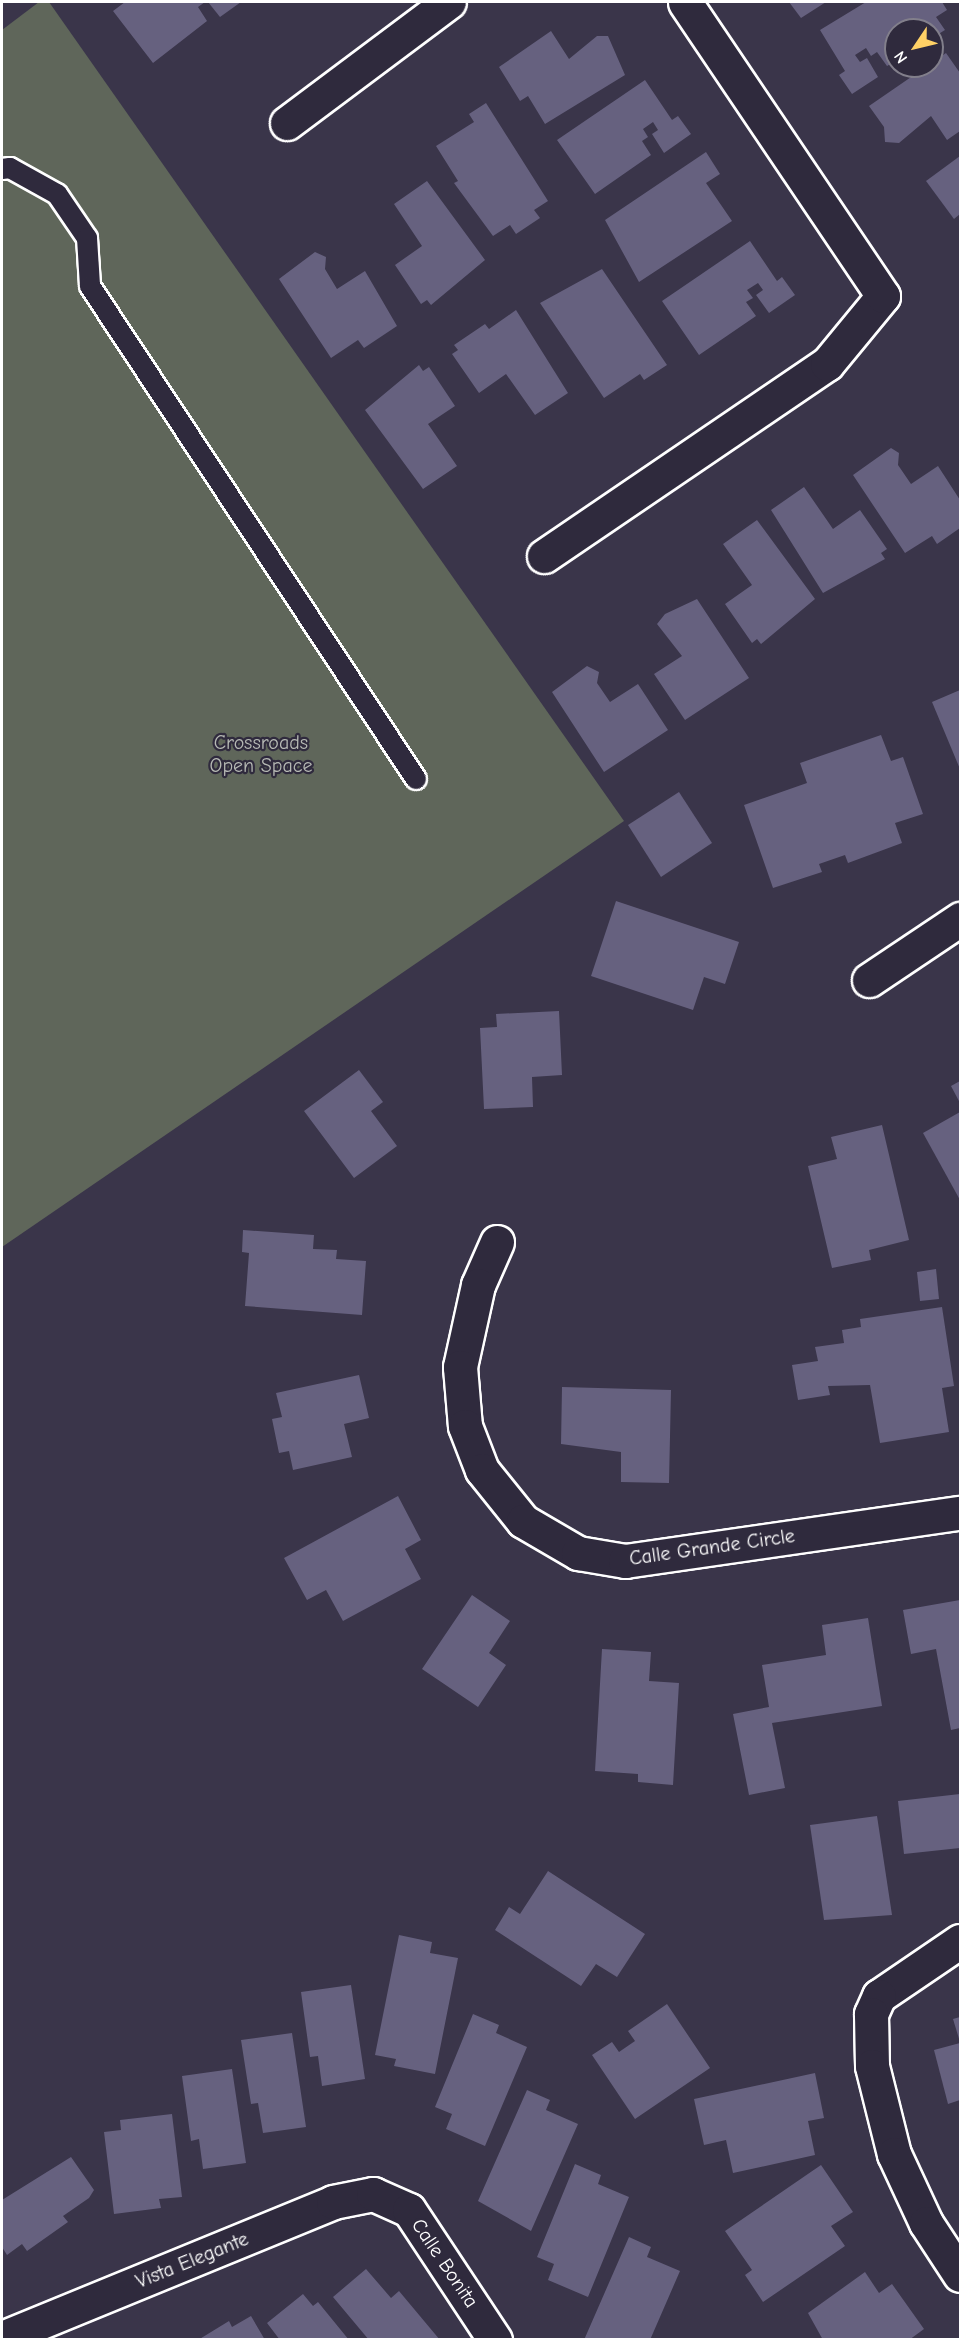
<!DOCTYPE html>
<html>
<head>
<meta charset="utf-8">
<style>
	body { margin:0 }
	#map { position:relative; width:962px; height:2341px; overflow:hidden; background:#3a354a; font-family:"Comic Neue",sans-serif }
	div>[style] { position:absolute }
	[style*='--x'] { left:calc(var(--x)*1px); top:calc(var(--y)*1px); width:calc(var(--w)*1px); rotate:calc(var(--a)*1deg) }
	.green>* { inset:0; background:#5f665a }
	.building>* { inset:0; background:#66617f }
	.roads { filter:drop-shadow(2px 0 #fff) drop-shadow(-2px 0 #fff) drop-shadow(0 2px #fff) drop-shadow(0 -2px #fff) }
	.lane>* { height:20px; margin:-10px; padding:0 10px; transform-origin:10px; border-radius:10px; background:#2f2a3d }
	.street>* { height:33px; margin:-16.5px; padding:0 16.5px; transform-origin:16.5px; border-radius:16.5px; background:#2f2a3d }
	span { translate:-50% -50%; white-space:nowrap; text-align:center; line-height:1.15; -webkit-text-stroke:4.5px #2f2a3d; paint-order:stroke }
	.park-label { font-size:20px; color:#b7bab5 }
	.street-label { font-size:20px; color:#fff }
	.frame { position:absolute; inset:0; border:3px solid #fff; pointer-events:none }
	.north { position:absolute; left:884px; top:18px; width:60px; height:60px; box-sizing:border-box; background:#2f2a3d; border:2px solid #827f8b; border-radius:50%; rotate:235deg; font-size:16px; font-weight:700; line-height:24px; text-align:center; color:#fff }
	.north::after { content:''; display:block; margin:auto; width:21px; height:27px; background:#ffd166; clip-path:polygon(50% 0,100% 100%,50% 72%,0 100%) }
</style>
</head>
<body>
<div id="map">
	<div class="green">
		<i style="clip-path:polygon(39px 2px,49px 2px,624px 821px,2px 1247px,2px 30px)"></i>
	</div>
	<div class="building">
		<i style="clip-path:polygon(125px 2px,205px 2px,198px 7px,207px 21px,153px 63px,113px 11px)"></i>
		<i style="clip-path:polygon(208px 2px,241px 2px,220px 17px)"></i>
		<i style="clip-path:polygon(789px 2px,826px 2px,801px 18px)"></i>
		<i style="clip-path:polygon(866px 2px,942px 2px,947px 10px,936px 17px,945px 30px,932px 38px,932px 30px,896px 30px,896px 61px,887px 66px,877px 52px,871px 56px,866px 48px,855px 55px,860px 62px,867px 58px,878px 77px,852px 94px,839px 75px,845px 71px,820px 30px)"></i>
		<i style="clip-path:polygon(551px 31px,569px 59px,597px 36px,608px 36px,625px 75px,545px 124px,528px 96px,520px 101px,499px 67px)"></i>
		<i style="clip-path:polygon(946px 53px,960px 73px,960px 131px,947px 140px,931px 116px,899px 143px,885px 142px,884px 127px,869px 106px)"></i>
		<i style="clip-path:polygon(645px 80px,672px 120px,678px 116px,691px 134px,664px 153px,652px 134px,658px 130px,653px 122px,643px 129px,648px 137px,642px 141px,651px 155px,595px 194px,557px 140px)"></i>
		<i style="clip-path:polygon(486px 103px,548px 201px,534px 210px,540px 218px,516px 234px,510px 225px,493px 236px,454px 183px,458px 181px,436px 146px,474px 122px,469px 114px)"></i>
		<i style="clip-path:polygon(706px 152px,720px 174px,706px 183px,732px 221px,639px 282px,605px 220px)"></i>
		<i style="clip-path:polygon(960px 156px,960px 214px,954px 219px,926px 181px)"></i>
		<i style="clip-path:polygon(427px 181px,485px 260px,431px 305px,427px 300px,421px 304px,395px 265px,422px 246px,394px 204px)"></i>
		<i style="clip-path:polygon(750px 241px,777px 281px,782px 277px,795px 295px,769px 313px,756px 295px,763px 290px,758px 283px,747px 290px,753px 298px,746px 302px,756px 316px,699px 355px,662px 301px)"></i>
		<i style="clip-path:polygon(315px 252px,326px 257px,325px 269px,337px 289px,365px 271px,397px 326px,364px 348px,358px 340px,331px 358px,279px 279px)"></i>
		<i style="clip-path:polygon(602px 269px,667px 365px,644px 380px,640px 374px,604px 398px,540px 303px)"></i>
		<i style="clip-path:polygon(516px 310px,568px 393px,535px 415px,506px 374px,479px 393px,452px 354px,458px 350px,454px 345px,485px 324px,489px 329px)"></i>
		<i style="clip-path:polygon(419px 365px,423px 371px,429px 367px,455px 406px,428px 424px,457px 466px,423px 489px,365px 410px)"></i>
		<i style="clip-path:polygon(891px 448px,899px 453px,898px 465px,911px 484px,938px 466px,960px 500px,960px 528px,937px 544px,932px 536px,905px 553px,853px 475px)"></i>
		<i style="clip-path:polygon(804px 487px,833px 529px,860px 510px,887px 549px,881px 553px,885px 559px,823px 593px,771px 510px)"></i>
		<i style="clip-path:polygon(757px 520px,815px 599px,761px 644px,757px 639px,752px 643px,725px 604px,752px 585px,723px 544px)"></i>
		<i style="clip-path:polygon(697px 599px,749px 678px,685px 720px,654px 674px,682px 656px,657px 624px,665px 614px)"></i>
		<i style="clip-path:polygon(587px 666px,599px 672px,597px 683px,610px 702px,638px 684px,668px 730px,604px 772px,552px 692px)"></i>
		<i style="clip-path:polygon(960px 690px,960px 769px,932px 702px)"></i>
		<i style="clip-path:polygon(881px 735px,891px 761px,903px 757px,923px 814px,895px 823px,902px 843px,848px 863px,845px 855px,819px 864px,822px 872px,773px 888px,744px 805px,807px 783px,800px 763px)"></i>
		<i style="clip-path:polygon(679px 792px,712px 843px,661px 877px,628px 825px)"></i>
		<i style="clip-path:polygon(616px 901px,739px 942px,725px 984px,704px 977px,693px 1010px,591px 976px)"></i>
		<i style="clip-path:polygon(559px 1011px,562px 1075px,532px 1077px,533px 1107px,484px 1109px,480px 1028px,497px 1027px,496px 1014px)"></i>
		<i style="clip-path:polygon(359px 1070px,383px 1102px,371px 1111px,397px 1146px,354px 1178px,304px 1111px)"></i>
		<i style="clip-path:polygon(960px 1081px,960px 1103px,951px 1086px)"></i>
		<i style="clip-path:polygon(960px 1112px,960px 1200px,923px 1133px)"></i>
		<i style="clip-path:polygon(882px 1125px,909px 1240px,869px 1250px,871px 1260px,832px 1268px,808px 1166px,837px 1159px,831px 1137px)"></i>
		<i style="clip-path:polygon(243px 1230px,314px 1235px,313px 1249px,337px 1250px,336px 1259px,366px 1261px,362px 1315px,245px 1306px,249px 1253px,242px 1252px)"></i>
		<i style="clip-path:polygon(936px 1269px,939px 1299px,920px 1301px,917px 1272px)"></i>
		<i style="clip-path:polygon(942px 1307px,954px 1386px,942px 1388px,949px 1432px,880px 1443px,870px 1385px,828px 1386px,830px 1395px,798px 1400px,792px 1365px,818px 1361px,815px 1347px,844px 1343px,842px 1330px,861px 1327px,860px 1319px)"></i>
		<i style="clip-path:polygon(359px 1375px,369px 1418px,344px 1424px,352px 1457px,293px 1470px,289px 1451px,279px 1453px,272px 1419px,282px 1417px,276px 1393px)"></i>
		<i style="clip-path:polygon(562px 1387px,671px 1390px,669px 1483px,621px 1482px,621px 1452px,561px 1444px)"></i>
		<i style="clip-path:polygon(398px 1496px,421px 1540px,405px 1549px,421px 1579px,343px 1621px,326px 1590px,307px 1600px,284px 1558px)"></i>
		<i style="clip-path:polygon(472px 1595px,510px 1621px,489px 1653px,506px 1665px,478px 1707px,422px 1669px)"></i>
		<i style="clip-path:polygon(960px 1600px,960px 1728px,951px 1730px,936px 1649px,911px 1654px,903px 1610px)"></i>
		<i style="clip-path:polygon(868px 1618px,882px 1706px,772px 1723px,785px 1788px,749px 1795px,733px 1714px,769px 1707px,762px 1665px,826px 1655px,822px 1625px)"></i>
		<i style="clip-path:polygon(602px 1649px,651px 1652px,649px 1681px,679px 1683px,673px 1785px,638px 1782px,638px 1774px,595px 1771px)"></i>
		<i style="clip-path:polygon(960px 1794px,960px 1848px,904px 1854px,898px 1801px)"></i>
		<i style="clip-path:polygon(877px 1816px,892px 1915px,824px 1920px,810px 1825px)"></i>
		<i style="clip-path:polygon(548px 1871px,645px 1934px,617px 1977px,596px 1964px,581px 1986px,495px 1930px,509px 1907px,520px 1914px)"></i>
		<i style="clip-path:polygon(399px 1935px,432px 1942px,430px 1953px,458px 1958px,435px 2074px,394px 2066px,396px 2059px,375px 2055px)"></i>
		<i style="clip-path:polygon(351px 1985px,365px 2079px,322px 2086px,318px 2056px,310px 2057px,301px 1992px)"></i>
		<i style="clip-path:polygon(667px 2004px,710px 2068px,635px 2119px,592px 2055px,612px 2042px,619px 2052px,635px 2041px,628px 2031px)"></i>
		<i style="clip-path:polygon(473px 2014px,499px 2025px,496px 2033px,527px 2047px,485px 2146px,446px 2129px,452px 2114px,435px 2107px)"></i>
		<i style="clip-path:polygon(960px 2017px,960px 2042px,953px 2019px)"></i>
		<i style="clip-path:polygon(292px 2033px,306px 2127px,263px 2133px,258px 2103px,251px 2104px,241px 2040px)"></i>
		<i style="clip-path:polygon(960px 2043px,960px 2100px,948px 2104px,934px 2050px)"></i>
		<i style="clip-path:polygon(232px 2069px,246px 2163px,203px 2169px,199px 2139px,191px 2141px,182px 2076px)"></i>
		<i style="clip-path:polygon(815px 2073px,824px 2118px,808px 2121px,815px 2155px,733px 2173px,726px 2140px,704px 2145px,694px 2099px)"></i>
		<i style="clip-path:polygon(527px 2090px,550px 2100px,546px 2110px,578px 2124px,531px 2231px,478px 2201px)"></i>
		<i style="clip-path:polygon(172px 2114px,182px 2197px,159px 2199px,161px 2208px,114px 2214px,104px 2132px,121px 2130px,120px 2120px)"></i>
		<i style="clip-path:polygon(71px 2157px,94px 2190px,89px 2198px,63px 2216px,68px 2222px,27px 2251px,22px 2244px,7px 2255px,2px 2247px,2px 2200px)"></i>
		<i style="clip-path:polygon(575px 2164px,601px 2175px,598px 2184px,629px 2197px,588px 2297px,548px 2280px,554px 2264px,537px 2257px)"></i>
		<i style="clip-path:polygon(821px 2165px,853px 2212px,831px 2226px,845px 2246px,763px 2302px,745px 2275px,752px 2270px,725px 2231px)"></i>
		<i style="clip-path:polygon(629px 2237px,651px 2247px,647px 2257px,680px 2271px,650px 2340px,584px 2340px)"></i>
		<i style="clip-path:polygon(366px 2269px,391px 2298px,399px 2291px,440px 2340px,369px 2340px,333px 2297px)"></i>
		<i style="clip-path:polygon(865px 2272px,879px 2293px,892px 2284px,924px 2329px,909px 2340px,823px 2340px,808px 2313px)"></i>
		<i style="clip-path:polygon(303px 2294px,313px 2306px,318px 2302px,349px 2340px,280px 2340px,267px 2323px)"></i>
		<i style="clip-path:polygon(251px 2316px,265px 2340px,198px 2340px,229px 2321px,232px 2327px)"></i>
	</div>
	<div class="roads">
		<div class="lane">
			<i style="--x:2;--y:169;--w:8;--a:-7"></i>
			<i style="--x:10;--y:168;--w:54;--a:29"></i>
			<i style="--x:57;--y:194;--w:53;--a:55.7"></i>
			<i style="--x:87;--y:238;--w:48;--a:86.4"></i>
			<i style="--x:90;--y:286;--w:591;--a:56.53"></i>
		</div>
		<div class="street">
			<i style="--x:287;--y:123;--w:202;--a:-36.8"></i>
			<i style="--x:544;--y:556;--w:342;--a:-34.2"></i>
			<i style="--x:827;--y:364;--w:88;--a:-50.5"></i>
			<i style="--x:883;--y:296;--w:354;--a:-124"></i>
			<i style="--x:869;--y:980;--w:110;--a:-33.8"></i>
			<i style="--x:497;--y:1242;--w:47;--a:113.8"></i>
			<i style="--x:478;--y:1285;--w:84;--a:102.4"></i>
			<i style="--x:460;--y:1367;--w:59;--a:85.2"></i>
			<i style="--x:465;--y:1426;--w:47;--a:68.9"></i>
			<i style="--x:482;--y:1470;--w:65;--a:51.2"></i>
			<i style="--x:523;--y:1521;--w:64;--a:30.2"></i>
			<i style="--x:578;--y:1553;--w:48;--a:9.7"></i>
			<i style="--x:625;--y:1561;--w:338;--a:-8.2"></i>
			<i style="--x:960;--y:1941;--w:98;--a:145.8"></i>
			<i style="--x:879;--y:1996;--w:20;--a:114"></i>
			<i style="--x:871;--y:2014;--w:52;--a:88.9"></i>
			<i style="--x:872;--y:2066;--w:91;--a:76"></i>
			<i style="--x:894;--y:2154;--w:76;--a:65.1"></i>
			<i style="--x:926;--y:2223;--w:62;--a:56.8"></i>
			<i style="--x:2;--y:2338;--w:358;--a:-22.3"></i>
			<i style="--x:333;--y:2202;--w:41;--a:-11.3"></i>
			<i style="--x:373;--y:2194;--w:39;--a:24"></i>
			<i style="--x:409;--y:2210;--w:156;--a:56.5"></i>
		</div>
	</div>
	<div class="park-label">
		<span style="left:261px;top:754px">Crossroads<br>Open Space</span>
	</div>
	<div class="street-label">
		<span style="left:712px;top:1547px;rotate:-8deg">Calle Grande Circle</span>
		<span style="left:192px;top:2260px;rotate:-22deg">Vista Elegante</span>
		<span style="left:445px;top:2263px;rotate:56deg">Calle Bonita</span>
	</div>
	<div class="frame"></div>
	<div class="north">N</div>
</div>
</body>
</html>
